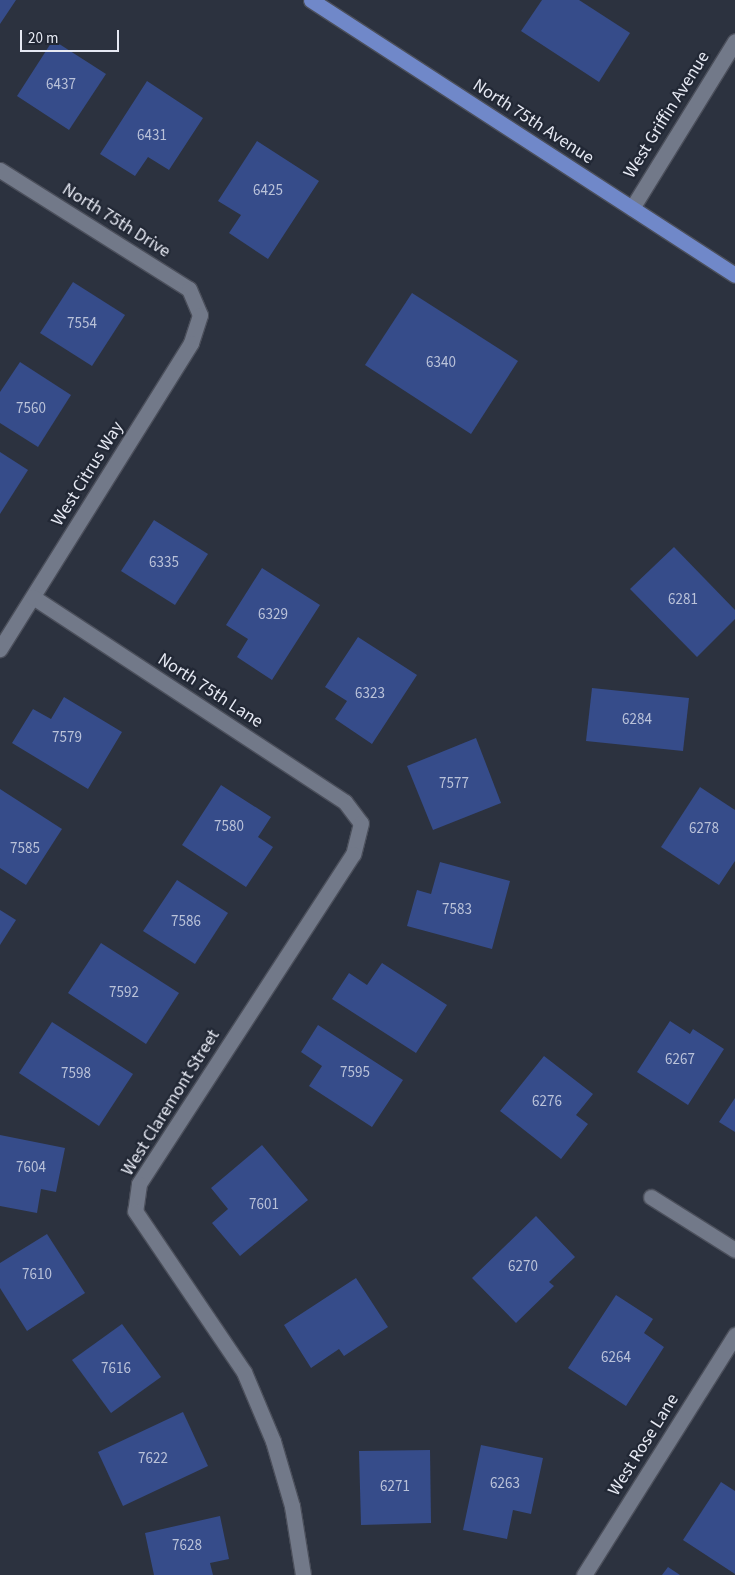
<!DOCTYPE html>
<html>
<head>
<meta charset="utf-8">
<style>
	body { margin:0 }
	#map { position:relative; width:735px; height:1575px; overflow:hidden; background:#2c323f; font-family:"Source Sans 3",sans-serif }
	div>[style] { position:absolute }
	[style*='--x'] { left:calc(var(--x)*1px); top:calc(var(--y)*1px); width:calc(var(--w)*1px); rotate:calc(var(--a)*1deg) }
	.building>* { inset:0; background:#364c8a }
	.roads { filter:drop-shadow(1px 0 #4b4f5b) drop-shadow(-1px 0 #4b4f5b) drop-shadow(0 1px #4b4f5b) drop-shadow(0 -1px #4b4f5b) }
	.minor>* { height:15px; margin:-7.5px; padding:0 7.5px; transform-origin:7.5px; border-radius:7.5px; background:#727989 }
	.major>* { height:15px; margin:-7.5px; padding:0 7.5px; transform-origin:7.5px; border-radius:7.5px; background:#7088c9 }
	span { translate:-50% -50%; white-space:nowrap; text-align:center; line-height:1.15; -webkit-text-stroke:4.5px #222835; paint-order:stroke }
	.number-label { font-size:15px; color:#bac2d9 }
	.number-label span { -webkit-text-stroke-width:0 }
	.street-label { font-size:18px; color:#e6e9f3 }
	.scale { position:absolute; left:20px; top:30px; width:99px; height:22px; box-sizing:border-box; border:2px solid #e6e9f3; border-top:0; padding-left:6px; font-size:15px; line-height:18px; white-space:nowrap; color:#e6e9f3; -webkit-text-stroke:4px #222835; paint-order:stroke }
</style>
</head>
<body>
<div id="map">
	<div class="building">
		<i style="clip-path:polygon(0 0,16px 0,0 24px)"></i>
		<i style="clip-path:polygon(542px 0,579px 0,630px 33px,599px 82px,521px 31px)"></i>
		<i style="clip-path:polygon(53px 40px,106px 74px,69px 130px,17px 96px)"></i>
		<i style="clip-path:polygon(147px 81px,203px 118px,169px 170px,148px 157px,135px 176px,100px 154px)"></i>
		<i style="clip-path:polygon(257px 141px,319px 181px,268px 259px,229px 233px,241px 215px,218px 201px)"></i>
		<i style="clip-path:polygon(73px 282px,125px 315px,92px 366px,40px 333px)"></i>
		<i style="clip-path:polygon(412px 293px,518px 361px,471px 434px,365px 365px)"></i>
		<i style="clip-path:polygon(20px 362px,71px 395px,38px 447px,0 423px,0 392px)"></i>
		<i style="clip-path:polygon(0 452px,28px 470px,0 514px)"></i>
		<i style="clip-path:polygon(154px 520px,208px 554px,175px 605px,121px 571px)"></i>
		<i style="clip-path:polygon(674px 547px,735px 610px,735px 619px,697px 657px,630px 589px)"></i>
		<i style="clip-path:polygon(262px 568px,320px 605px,272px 680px,237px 657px,248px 639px,226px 625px)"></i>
		<i style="clip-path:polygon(358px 637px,417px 675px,372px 744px,335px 719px,347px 701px,325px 687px)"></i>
		<i style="clip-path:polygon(592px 688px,689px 698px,683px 751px,586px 741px)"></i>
		<i style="clip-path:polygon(64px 697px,122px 732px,88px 789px,12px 743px,33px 709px,51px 719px)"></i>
		<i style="clip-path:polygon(476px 738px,501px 803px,433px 830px,407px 766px)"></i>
		<i style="clip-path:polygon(221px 785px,271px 817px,258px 837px,273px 847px,246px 887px,182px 845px)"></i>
		<i style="clip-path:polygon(700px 787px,735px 810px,735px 861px,719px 885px,661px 847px)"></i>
		<i style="clip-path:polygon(0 789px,62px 829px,26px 885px,0 868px)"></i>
		<i style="clip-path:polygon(440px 862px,510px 881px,492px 949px,407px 926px,417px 890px,431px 894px)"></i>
		<i style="clip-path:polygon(177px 880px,228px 913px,195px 964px,143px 931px)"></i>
		<i style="clip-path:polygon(0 910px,16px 920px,0 945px)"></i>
		<i style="clip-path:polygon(101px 943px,179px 993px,146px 1044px,68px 993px)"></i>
		<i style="clip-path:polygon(382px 963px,447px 1005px,416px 1053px,332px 999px,349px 973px,367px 985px)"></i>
		<i style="clip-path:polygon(670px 1021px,690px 1034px,693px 1029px,724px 1049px,688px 1105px,637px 1072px)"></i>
		<i style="clip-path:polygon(52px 1022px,133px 1074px,99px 1126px,19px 1073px)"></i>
		<i style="clip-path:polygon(318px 1025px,403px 1080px,372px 1127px,309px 1086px,322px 1066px,301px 1052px)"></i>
		<i style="clip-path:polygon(544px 1056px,593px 1094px,576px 1115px,588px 1124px,561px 1159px,500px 1111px)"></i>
		<i style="clip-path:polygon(735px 1098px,735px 1132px,719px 1122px)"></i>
		<i style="clip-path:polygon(0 1135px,65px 1148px,56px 1192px,41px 1189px,37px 1213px,0 1206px)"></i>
		<i style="clip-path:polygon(262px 1145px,308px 1200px,240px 1256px,212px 1223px,228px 1209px,211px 1188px)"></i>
		<i style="clip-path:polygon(536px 1216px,575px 1257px,549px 1282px,554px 1286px,516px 1323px,472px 1278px)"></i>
		<i style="clip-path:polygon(47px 1234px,85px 1293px,27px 1331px,0 1288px,0 1263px)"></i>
		<i style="clip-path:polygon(356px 1278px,388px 1327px,344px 1356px,339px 1349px,311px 1368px,284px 1325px)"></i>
		<i style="clip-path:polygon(616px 1295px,653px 1319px,644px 1333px,664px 1347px,626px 1406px,568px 1368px)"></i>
		<i style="clip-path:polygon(122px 1324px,161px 1377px,111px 1413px,72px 1360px)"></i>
		<i style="clip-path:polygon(183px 1412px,208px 1466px,123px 1506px,98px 1452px)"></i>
		<i style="clip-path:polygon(481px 1445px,543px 1458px,531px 1514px,513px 1510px,507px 1539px,463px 1530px)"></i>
		<i style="clip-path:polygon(430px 1450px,431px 1523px,361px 1525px,359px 1451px)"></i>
		<i style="clip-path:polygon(721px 1482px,735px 1491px,735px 1574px,683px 1540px)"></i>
		<i style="clip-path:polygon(220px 1516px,229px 1559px,210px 1563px,213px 1575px,154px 1575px,145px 1533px)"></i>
		<i style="clip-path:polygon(668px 1567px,680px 1575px,662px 1575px)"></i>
	</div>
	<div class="roads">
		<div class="minor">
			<i style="--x:0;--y:170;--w:223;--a:32.2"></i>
			<i style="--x:189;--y:289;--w:28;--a:67"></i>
			<i style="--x:200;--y:315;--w:29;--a:108"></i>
			<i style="--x:191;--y:343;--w:361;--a:122"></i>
			<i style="--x:632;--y:208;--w:196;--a:-58.3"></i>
			<i style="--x:33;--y:597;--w:373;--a:33.3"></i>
			<i style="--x:345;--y:802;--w:26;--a:53"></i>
			<i style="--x:361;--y:823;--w:32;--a:104"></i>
			<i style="--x:353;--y:854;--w:393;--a:123"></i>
			<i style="--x:139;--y:1184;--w:27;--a:98"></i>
			<i style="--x:135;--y:1211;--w:194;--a:55.9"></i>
			<i style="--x:244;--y:1372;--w:75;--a:67.2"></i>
			<i style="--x:273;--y:1441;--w:68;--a:73.7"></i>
			<i style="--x:292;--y:1506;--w:70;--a:80.9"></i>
			<i style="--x:651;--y:1197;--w:99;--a:32.2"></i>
			<i style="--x:584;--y:1575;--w:284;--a:-57.8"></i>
		</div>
		<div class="major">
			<i style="--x:311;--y:0;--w:505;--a:32.97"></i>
		</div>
	</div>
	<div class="number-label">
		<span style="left:61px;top:85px">6437</span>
		<span style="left:152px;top:136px">6431</span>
		<span style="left:268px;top:191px">6425</span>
		<span style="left:82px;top:324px">7554</span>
		<span style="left:441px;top:363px">6340</span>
		<span style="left:31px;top:409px">7560</span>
		<span style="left:164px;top:563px">6335</span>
		<span style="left:683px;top:600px">6281</span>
		<span style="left:273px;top:615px">6329</span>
		<span style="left:370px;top:694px">6323</span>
		<span style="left:637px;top:720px">6284</span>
		<span style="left:67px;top:738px">7579</span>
		<span style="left:454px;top:784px">7577</span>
		<span style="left:229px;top:827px">7580</span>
		<span style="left:704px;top:829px">6278</span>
		<span style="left:25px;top:849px">7585</span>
		<span style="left:457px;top:910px">7583</span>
		<span style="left:186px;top:922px">7586</span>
		<span style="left:124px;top:993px">7592</span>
		<span style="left:680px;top:1060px">6267</span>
		<span style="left:355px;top:1073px">7595</span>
		<span style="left:76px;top:1074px">7598</span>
		<span style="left:547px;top:1102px">6276</span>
		<span style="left:31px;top:1168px">7604</span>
		<span style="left:264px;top:1205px">7601</span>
		<span style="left:523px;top:1267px">6270</span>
		<span style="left:37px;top:1275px">7610</span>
		<span style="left:616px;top:1358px">6264</span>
		<span style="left:116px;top:1369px">7616</span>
		<span style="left:153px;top:1459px">7622</span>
		<span style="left:505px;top:1484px">6263</span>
		<span style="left:395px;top:1487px">6271</span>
		<span style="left:187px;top:1546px">7628</span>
	</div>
	<div class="street-label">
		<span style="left:667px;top:115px;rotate:-58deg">West Griffin Avenue</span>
		<span style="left:533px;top:122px;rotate:33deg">North 75th Avenue</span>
		<span style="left:116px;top:221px;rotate:32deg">North 75th Drive</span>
		<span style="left:88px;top:474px;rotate:-58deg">West Citrus Way</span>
		<span style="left:210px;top:691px;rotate:33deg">North 75th Lane</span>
		<span style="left:171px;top:1103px;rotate:-58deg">West Claremont Street</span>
		<span style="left:644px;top:1445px;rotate:-58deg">West Rose Lane</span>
	</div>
	<div class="scale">20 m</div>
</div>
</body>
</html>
